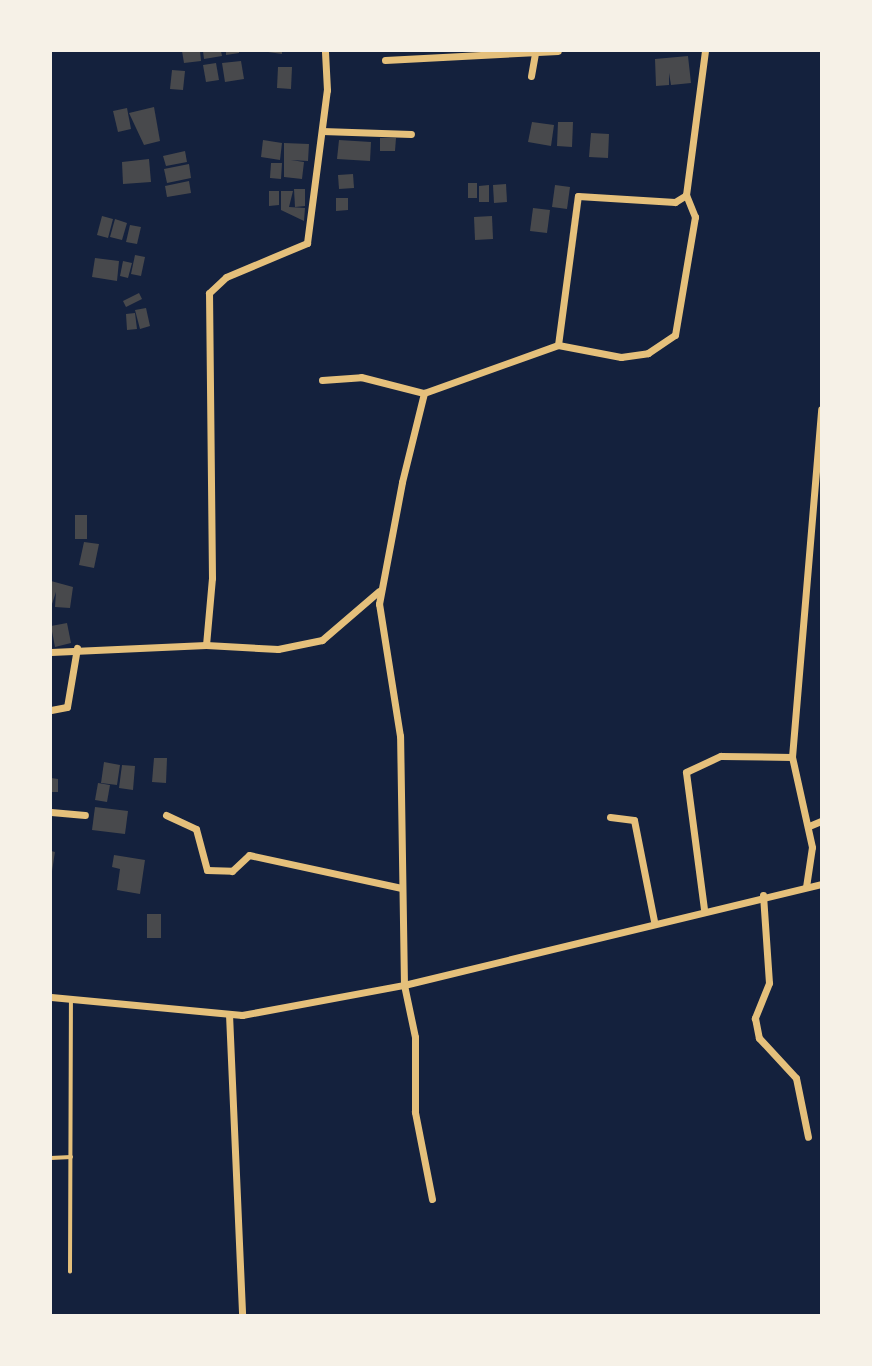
<!DOCTYPE html>
<html>
<head>
<meta charset="utf-8">
<style>
	body { margin:0 }
	#map { position:relative; width:872px; height:1366px; overflow:hidden; background:#14213d; font-family:"Libre Baskerville",serif }
	div>[style] { position:absolute }
	[style*='--x'] { left:calc(var(--x)*1px); top:calc(var(--y)*1px); width:calc(var(--w)*1px); rotate:calc(var(--a)*1deg) }
	.building>* { inset:0; background:#48494c }
	.service>* { height:3.5px; margin:-1.75px; padding:0 1.75px; transform-origin:1.75px; border-radius:1.75px; background:#e5c07b }
	.minor>* { height:7px; margin:-3.5px; padding:0 3.5px; transform-origin:3.5px; border-radius:3.5px; background:#e5c07b }
	span { translate:-50% -50%; white-space:nowrap; text-align:center; line-height:1.15; -webkit-text-stroke:7px #f6f1e7; paint-order:stroke }
	.frame { position:absolute; inset:0; border:52px solid #f6f1e7; pointer-events:none }
</style>
</head>
<body>
<div id="map">
	<div class="building">
		<i style="clip-path:polygon(182px 51px,200px 51px,201px 61px,184px 63px)"></i>
		<i style="clip-path:polygon(203px 51px,221px 51px,222px 56px,204px 59px)"></i>
		<i style="clip-path:polygon(226px 51px,239px 51px,239px 53px,226px 55px)"></i>
		<i style="clip-path:polygon(261px 51px,282px 51px,282px 54px)"></i>
		<i style="clip-path:polygon(688px 56px,691px 83px,671px 85px,669px 73px,669px 85px,656px 86px,655px 59px)"></i>
		<i style="clip-path:polygon(241px 61px,244px 79px,225px 82px,222px 63px)"></i>
		<i style="clip-path:polygon(216px 63px,219px 80px,206px 82px,203px 65px)"></i>
		<i style="clip-path:polygon(278px 67px,292px 67px,291px 89px,277px 88px)"></i>
		<i style="clip-path:polygon(172px 70px,185px 71px,183px 90px,170px 89px)"></i>
		<i style="clip-path:polygon(154px 107px,160px 141px,144px 145px,129px 113px)"></i>
		<i style="clip-path:polygon(127px 108px,131px 129px,118px 132px,113px 111px)"></i>
		<i style="clip-path:polygon(532px 122px,554px 125px,551px 146px,528px 142px)"></i>
		<i style="clip-path:polygon(558px 122px,573px 122px,572px 147px,557px 146px)"></i>
		<i style="clip-path:polygon(591px 133px,609px 134px,608px 158px,589px 157px)"></i>
		<i style="clip-path:polygon(380px 138px,396px 138px,395px 151px,380px 151px)"></i>
		<i style="clip-path:polygon(263px 140px,282px 143px,280px 160px,261px 157px)"></i>
		<i style="clip-path:polygon(339px 140px,371px 142px,370px 161px,337px 159px)"></i>
		<i style="clip-path:polygon(284px 143px,309px 144px,308px 161px,291px 160px,304px 162px,302px 179px,284px 177px)"></i>
		<i style="clip-path:polygon(185px 151px,187px 162px,166px 166px,163px 156px)"></i>
		<i style="clip-path:polygon(149px 159px,151px 182px,123px 184px,122px 162px)"></i>
		<i style="clip-path:polygon(271px 163px,282px 163px,281px 179px,270px 178px)"></i>
		<i style="clip-path:polygon(189px 164px,191px 178px,167px 183px,164px 169px)"></i>
		<i style="clip-path:polygon(353px 174px,354px 188px,339px 189px,338px 175px)"></i>
		<i style="clip-path:polygon(189px 181px,191px 193px,167px 197px,165px 186px)"></i>
		<i style="clip-path:polygon(468px 183px,477px 183px,477px 198px,468px 198px)"></i>
		<i style="clip-path:polygon(506px 184px,507px 202px,494px 203px,493px 185px)"></i>
		<i style="clip-path:polygon(489px 185px,489px 202px,479px 202px,479px 186px)"></i>
		<i style="clip-path:polygon(555px 185px,570px 187px,567px 209px,552px 207px)"></i>
		<i style="clip-path:polygon(294px 189px,305px 189px,305px 206px,295px 207px)"></i>
		<i style="clip-path:polygon(269px 191px,279px 191px,279px 205px,269px 206px)"></i>
		<i style="clip-path:polygon(281px 191px,293px 191px,289px 207px,305px 208px,304px 221px,281px 210px)"></i>
		<i style="clip-path:polygon(336px 198px,348px 198px,348px 210px,336px 211px)"></i>
		<i style="clip-path:polygon(533px 208px,550px 210px,547px 233px,530px 231px)"></i>
		<i style="clip-path:polygon(102px 216px,113px 219px,108px 238px,97px 235px)"></i>
		<i style="clip-path:polygon(492px 216px,493px 239px,475px 240px,474px 217px)"></i>
		<i style="clip-path:polygon(115px 219px,127px 223px,122px 240px,110px 237px)"></i>
		<i style="clip-path:polygon(130px 225px,141px 227px,137px 244px,126px 242px)"></i>
		<i style="clip-path:polygon(135px 255px,145px 257px,141px 276px,131px 274px)"></i>
		<i style="clip-path:polygon(95px 258px,119px 261px,117px 281px,92px 277px)"></i>
		<i style="clip-path:polygon(123px 261px,132px 263px,128px 278px,120px 276px)"></i>
		<i style="clip-path:polygon(139px 293px,142px 299px,126px 307px,123px 301px)"></i>
		<i style="clip-path:polygon(146px 308px,150px 326px,140px 329px,135px 310px)"></i>
		<i style="clip-path:polygon(135px 313px,137px 329px,127px 330px,126px 314px)"></i>
		<i style="clip-path:polygon(75px 515px,87px 515px,87px 539px,75px 539px)"></i>
		<i style="clip-path:polygon(84px 542px,99px 544px,94px 568px,79px 565px)"></i>
		<i style="clip-path:polygon(51px 581px,73px 587px,70px 608px,55px 607px,56px 592px,51px 607px)"></i>
		<i style="clip-path:polygon(67px 623px,71px 643px,55px 647px,51px 626px)"></i>
		<i style="clip-path:polygon(154px 758px,167px 758px,166px 783px,152px 782px)"></i>
		<i style="clip-path:polygon(104px 762px,120px 765px,117px 785px,101px 783px)"></i>
		<i style="clip-path:polygon(122px 765px,135px 766px,133px 790px,119px 788px)"></i>
		<i style="clip-path:polygon(51px 778px,58px 779px,58px 792px,51px 792px)"></i>
		<i style="clip-path:polygon(98px 783px,110px 785px,107px 802px,95px 800px)"></i>
		<i style="clip-path:polygon(95px 807px,128px 811px,125px 834px,92px 830px)"></i>
		<i style="clip-path:polygon(51px 851px,55px 852px,52px 871px,51px 871px)"></i>
		<i style="clip-path:polygon(114px 855px,145px 860px,140px 894px,117px 890px,120px 869px,112px 867px)"></i>
		<i style="clip-path:polygon(147px 914px,161px 914px,161px 938px,147px 938px)"></i>
	</div>
	<div class="service">
		<i style="--x:51;--y:1158;--w:20;--a:-3"></i>
		<i style="--x:70;--y:1272;--w:272;--a:-89.8"></i>
	</div>
	<div class="minor">
		<i style="--x:385;--y:60;--w:173;--a:-3"></i>
		<i style="--x:531;--y:76;--w:23;--a:-80"></i>
		<i style="--x:322;--y:131;--w:89;--a:1.9"></i>
		<i style="--x:558;--y:345;--w:64;--a:10.8"></i>
		<i style="--x:621;--y:357;--w:27;--a:-8"></i>
		<i style="--x:648;--y:353;--w:32;--a:-34"></i>
		<i style="--x:675;--y:335;--w:120;--a:-80.4"></i>
		<i style="--x:695;--y:217;--w:24;--a:-112"></i>
		<i style="--x:322;--y:380;--w:39;--a:-4"></i>
		<i style="--x:361;--y:377;--w:65;--a:14.3"></i>
		<i style="--x:206;--y:645;--w:72;--a:3.2"></i>
		<i style="--x:278;--y:649;--w:45;--a:-11.6"></i>
		<i style="--x:322;--y:640;--w:75;--a:-40.7"></i>
		<i style="--x:51;--y:652;--w:155;--a:-2.6"></i>
		<i style="--x:206;--y:645;--w:67;--a:-84.9"></i>
		<i style="--x:212;--y:578;--w:285;--a:-90.6"></i>
		<i style="--x:209;--y:293;--w:23;--a:-43"></i>
		<i style="--x:226;--y:277;--w:88;--a:-22.8"></i>
		<i style="--x:307;--y:243;--w:154;--a:-82.6"></i>
		<i style="--x:327;--y:90;--w:39;--a:-93"></i>
		<i style="--x:51;--y:710;--w:16;--a:-11"></i>
		<i style="--x:67;--y:707;--w:60;--a:-80.4"></i>
		<i style="--x:51;--y:812;--w:34;--a:5"></i>
		<i style="--x:166;--y:815;--w:33;--a:25"></i>
		<i style="--x:196;--y:829;--w:42;--a:75"></i>
		<i style="--x:207;--y:870;--w:25;--a:2"></i>
		<i style="--x:232;--y:871;--w:23;--a:-43"></i>
		<i style="--x:249;--y:855;--w:156;--a:12.2"></i>
		<i style="--x:610;--y:817;--w:24;--a:7"></i>
		<i style="--x:634;--y:820;--w:103;--a:78.8"></i>
		<i style="--x:809;--y:826;--w:13;--a:-23"></i>
		<i style="--x:806;--y:887;--w:40;--a:-81.5"></i>
		<i style="--x:812;--y:847;--w:92;--a:-102.5"></i>
		<i style="--x:792;--y:757;--w:349;--a:-85.2"></i>
		<i style="--x:763;--y:895;--w:88;--a:86.1"></i>
		<i style="--x:769;--y:983;--w:38;--a:112"></i>
		<i style="--x:755;--y:1018;--w:20;--a:79"></i>
		<i style="--x:759;--y:1038;--w:54;--a:47.2"></i>
		<i style="--x:796;--y:1078;--w:60;--a:78.5"></i>
		<i style="--x:704;--y:909;--w:138;--a:-97.5"></i>
		<i style="--x:686;--y:772;--w:38;--a:-25"></i>
		<i style="--x:721;--y:756;--w:71;--a:0.8"></i>
		<i style="--x:51;--y:997;--w:192;--a:5.4"></i>
		<i style="--x:242;--y:1015;--w:165;--a:-10.5"></i>
		<i style="--x:404;--y:985;--w:429;--a:-13.6"></i>
		<i style="--x:229;--y:1014;--w:301;--a:87.5"></i>
		<i style="--x:432;--y:1199;--w:89;--a:-101.1"></i>
		<i style="--x:415;--y:1112;--w:75;--a:-90"></i>
		<i style="--x:415;--y:1037;--w:53;--a:-101.9"></i>
		<i style="--x:404;--y:985;--w:249;--a:-90.9"></i>
		<i style="--x:400;--y:736;--w:134;--a:-99"></i>
		<i style="--x:379;--y:604;--w:124;--a:-79.3"></i>
		<i style="--x:402;--y:482;--w:92;--a:-76.1"></i>
		<i style="--x:424;--y:393;--w:142;--a:-19.7"></i>
		<i style="--x:558;--y:345;--w:150;--a:-82.4"></i>
		<i style="--x:578;--y:196;--w:97;--a:3.5"></i>
		<i style="--x:675;--y:202;--w:13;--a:-32"></i>
		<i style="--x:686;--y:195;--w:145;--a:-82.5"></i>
	</div>
	<div class="frame"></div>
</div>
</body>
</html>
